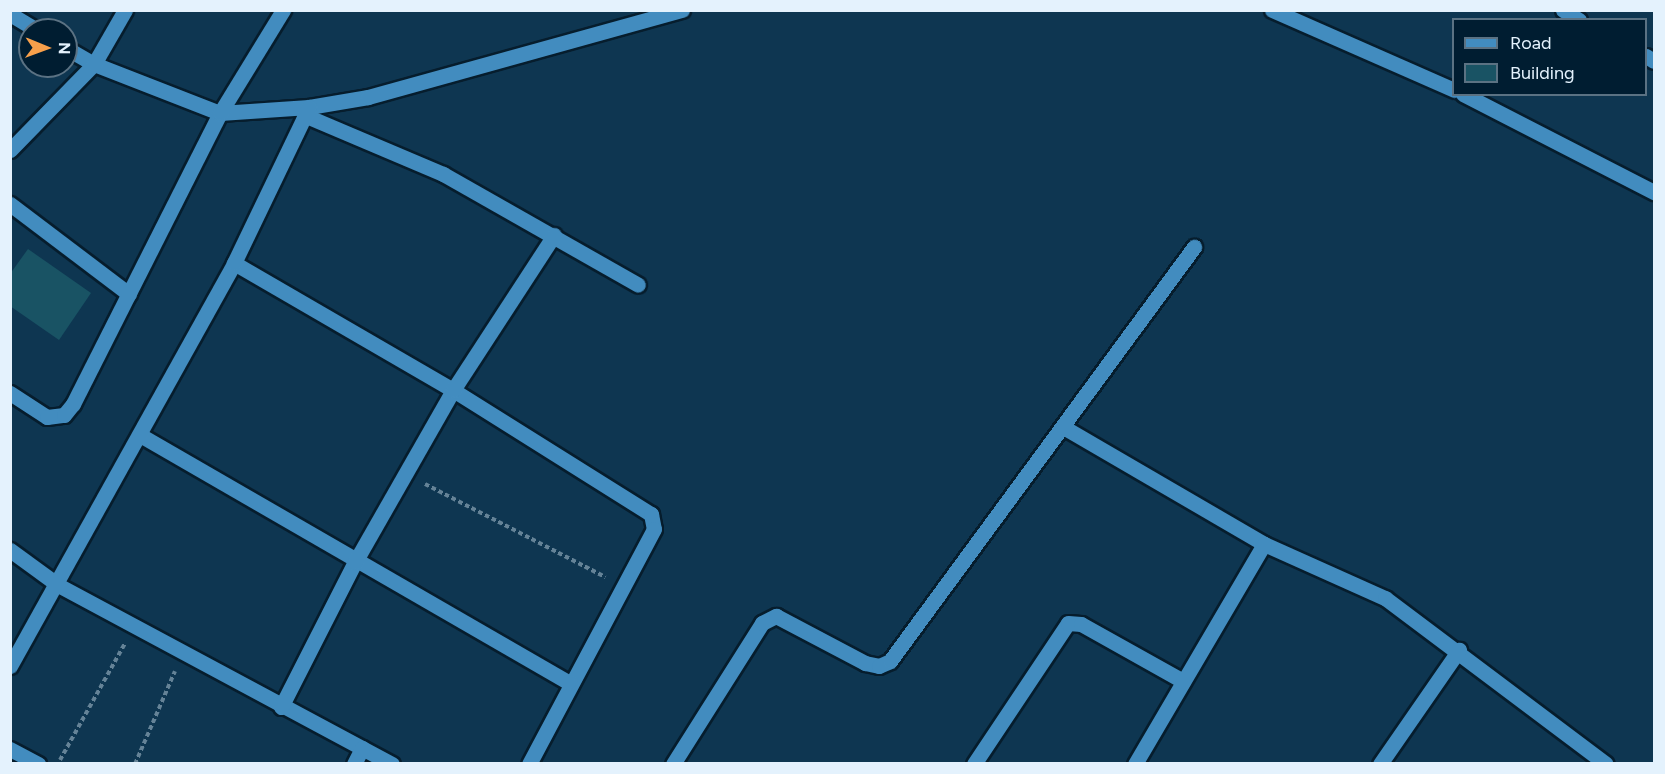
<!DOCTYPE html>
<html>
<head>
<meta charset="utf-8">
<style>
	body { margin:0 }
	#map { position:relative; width:1665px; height:774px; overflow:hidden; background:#0e3651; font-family:Figtree,sans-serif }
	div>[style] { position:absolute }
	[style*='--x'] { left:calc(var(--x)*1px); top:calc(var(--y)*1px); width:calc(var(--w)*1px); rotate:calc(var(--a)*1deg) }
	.building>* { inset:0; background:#195364 }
	.path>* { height:4px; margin-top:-2px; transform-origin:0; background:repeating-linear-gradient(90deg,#658397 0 4.5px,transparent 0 7.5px) }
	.roads { filter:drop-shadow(2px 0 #061d2d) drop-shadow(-2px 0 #061d2d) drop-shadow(0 2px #061d2d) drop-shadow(0 -2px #061d2d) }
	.minor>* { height:15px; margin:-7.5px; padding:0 7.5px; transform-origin:7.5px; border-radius:7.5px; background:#428cbf }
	span { translate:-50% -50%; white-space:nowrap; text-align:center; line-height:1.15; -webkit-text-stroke:6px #001d31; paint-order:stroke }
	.frame { position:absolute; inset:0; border:12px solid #e4f2fd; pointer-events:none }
	.legend { position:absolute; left:1452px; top:18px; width:195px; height:78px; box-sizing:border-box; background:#001d31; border:2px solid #5b7283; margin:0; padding:8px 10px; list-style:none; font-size:18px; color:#e4f2fd }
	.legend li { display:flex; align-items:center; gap:12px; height:30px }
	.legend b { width:30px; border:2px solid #5b7283 }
	.north { position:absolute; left:18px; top:18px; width:60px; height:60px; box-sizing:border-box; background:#001d31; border:2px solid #5b7283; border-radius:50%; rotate:91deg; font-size:16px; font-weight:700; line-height:24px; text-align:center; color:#e4f2fd }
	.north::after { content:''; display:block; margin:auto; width:21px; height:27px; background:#f8a04b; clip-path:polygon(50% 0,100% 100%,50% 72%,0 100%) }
</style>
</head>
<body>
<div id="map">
	<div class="building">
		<i style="clip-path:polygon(28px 249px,91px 293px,59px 340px,10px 306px,10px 274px)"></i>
	</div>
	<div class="path">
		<i style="--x:425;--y:484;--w:203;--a:27.3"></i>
		<i style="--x:60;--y:760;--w:134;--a:-60.9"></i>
		<i style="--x:135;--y:764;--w:101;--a:-66.7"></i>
	</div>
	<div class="roads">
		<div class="minor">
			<i style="--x:1272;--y:10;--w:199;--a:23.7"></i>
			<i style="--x:1563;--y:10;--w:19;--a:32"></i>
			<i style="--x:10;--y:14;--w:31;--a:31"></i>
			<i style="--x:66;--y:48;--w:32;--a:30"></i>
			<i style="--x:94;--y:64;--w:135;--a:21.3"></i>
			<i style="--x:220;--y:113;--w:89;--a:-3.9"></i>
			<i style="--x:309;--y:107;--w:60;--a:-9.6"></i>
			<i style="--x:368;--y:97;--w:326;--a:-15.5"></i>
			<i style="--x:1646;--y:56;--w:9;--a:32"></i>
			<i style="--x:1463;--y:94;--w:215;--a:27.2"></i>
			<i style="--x:304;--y:115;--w:151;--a:23"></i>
			<i style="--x:443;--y:174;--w:224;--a:29.6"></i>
			<i style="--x:10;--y:150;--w:120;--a:-45.7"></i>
			<i style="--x:94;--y:64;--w:62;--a:-60.1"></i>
			<i style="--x:10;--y:204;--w:149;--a:37.1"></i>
			<i style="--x:234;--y:263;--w:253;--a:30.1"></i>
			<i style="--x:453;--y:390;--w:234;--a:32.1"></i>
			<i style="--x:651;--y:514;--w:15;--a:79"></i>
			<i style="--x:654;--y:529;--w:266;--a:118"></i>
			<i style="--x:10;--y:393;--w:44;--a:33"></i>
			<i style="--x:47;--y:417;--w:17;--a:-7"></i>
			<i style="--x:64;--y:415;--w:14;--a:-51"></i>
			<i style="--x:73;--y:404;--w:326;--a:-63.2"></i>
			<i style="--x:220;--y:113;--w:121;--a:-58.5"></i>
			<i style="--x:1065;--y:428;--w:230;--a:30.2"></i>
			<i style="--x:1264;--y:544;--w:133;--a:24.1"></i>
			<i style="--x:1385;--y:598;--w:276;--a:36.9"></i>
			<i style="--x:140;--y:435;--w:494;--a:30"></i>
			<i style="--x:10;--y:550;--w:59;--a:36.1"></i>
			<i style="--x:58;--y:585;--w:379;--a:28.2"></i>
			<i style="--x:10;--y:666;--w:461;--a:-60.9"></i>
			<i style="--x:234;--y:263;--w:173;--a:-64.3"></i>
			<i style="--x:281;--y:707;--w:163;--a:-63"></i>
			<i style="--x:355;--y:562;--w:198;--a:-60.3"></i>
			<i style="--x:453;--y:390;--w:185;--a:-56.9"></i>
			<i style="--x:10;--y:749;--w:32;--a:28"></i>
			<i style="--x:354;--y:764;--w:18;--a:-63"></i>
			<i style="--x:673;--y:764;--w:167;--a:-57.7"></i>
			<i style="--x:762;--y:623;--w:16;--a:-27"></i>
			<i style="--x:776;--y:616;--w:101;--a:27.8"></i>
			<i style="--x:865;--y:663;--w:14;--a:12"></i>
			<i style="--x:879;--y:666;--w:12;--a:-24"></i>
			<i style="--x:890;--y:661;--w:514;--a:-53.71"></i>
			<i style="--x:974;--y:764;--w:169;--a:-56.3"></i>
			<i style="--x:1068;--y:623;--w:13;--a:4"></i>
			<i style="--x:1081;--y:624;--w:117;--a:29.2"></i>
			<i style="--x:1135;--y:764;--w:255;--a:-59.6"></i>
			<i style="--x:1380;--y:764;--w:139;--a:-55.3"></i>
		</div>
	</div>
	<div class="frame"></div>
	<ul class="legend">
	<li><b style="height:8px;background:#428cbf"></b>Road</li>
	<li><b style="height:16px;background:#195364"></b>Building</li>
	</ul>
	<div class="north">N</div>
</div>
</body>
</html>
